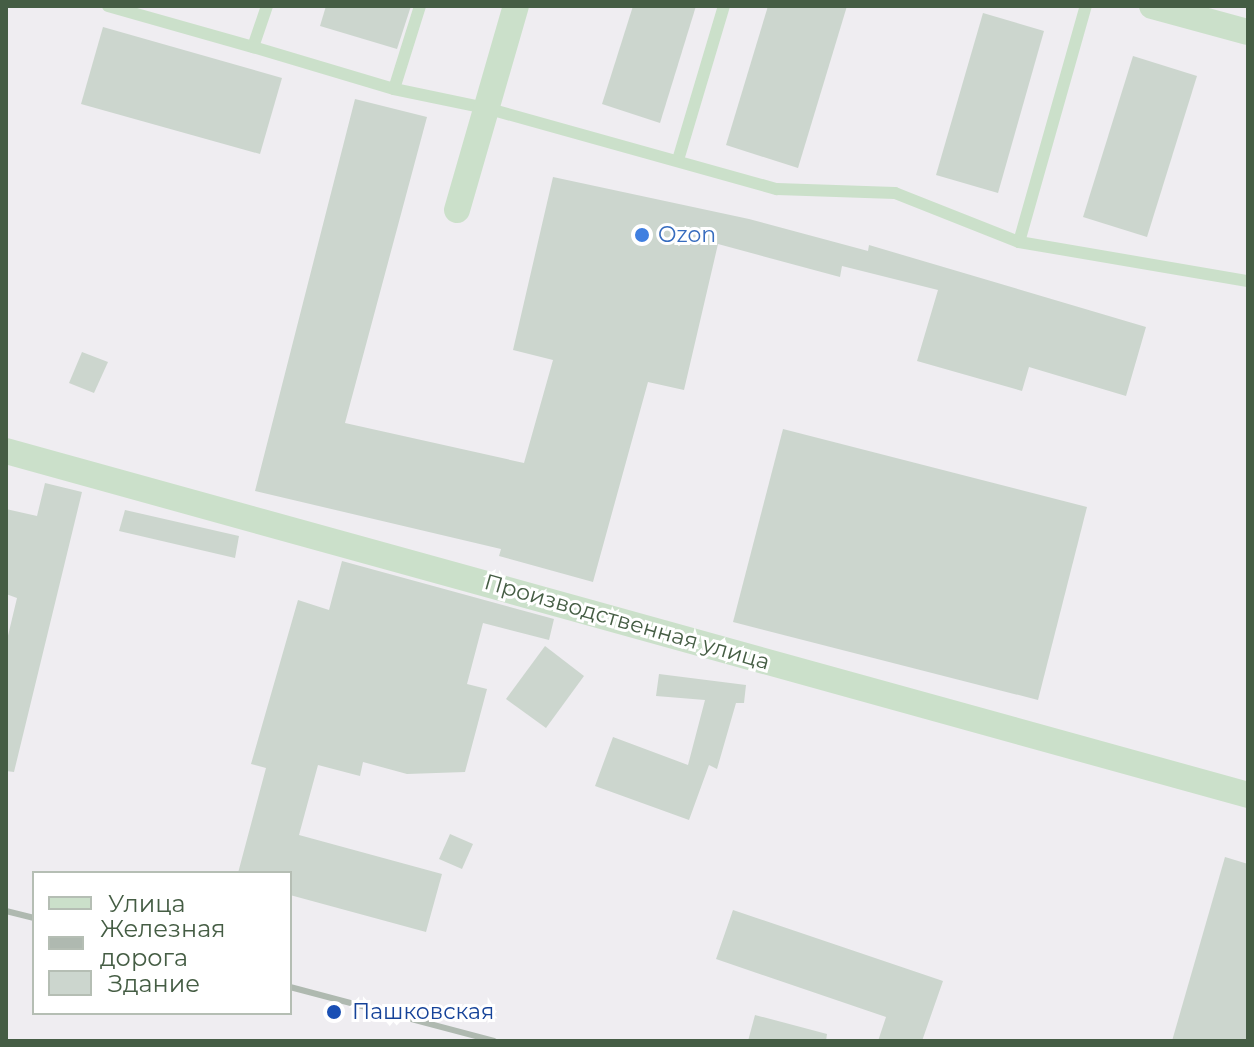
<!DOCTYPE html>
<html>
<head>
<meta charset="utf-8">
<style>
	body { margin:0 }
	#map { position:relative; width:1254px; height:1047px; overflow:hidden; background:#efedf1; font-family:Montserrat,sans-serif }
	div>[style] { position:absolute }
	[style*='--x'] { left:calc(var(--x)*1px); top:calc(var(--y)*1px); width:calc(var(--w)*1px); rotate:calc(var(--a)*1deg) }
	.building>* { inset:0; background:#ccd6ce }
	.lane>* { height:12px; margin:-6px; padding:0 6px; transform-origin:6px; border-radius:6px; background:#cbe0ca }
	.street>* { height:26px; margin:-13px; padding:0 13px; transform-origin:13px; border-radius:13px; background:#cbe0ca }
	.rail>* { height:6px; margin:-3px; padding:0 3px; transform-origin:3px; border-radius:3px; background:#afb9b0 }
	.dots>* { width:22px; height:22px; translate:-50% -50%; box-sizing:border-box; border:4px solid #fff; border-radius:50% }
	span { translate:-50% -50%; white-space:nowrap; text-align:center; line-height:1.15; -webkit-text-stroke:6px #fff; paint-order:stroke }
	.shop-label { font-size:22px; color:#366cbe }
	.left { translate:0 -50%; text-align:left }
	.street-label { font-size:22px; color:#455d44 }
	.transit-label { font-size:22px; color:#164399 }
	.frame { position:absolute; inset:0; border:8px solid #455d44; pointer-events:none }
	.legend { position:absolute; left:32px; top:871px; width:260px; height:144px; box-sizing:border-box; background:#fff; border:2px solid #b5beb4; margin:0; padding:10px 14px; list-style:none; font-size:24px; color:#455d44 }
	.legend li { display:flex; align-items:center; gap:16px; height:40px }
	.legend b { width:40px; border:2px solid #b5beb4 }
</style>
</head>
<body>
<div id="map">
	<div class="building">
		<i style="clip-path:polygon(326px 6px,411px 6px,397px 49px,320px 26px)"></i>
		<i style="clip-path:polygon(633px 6px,696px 6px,660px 123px,602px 104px)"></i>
		<i style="clip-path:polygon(768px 6px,847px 6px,798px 168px,726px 145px)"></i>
		<i style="clip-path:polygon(983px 13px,1044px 31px,998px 193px,936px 175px)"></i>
		<i style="clip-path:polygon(103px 27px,282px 78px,260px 154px,81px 104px)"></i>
		<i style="clip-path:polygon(1133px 56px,1197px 76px,1147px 237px,1083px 217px)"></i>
		<i style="clip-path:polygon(355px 99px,427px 117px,345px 423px,524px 463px,553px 360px,513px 350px,553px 177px,749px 219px,868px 251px,869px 245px,1146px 327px,1126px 396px,1029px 367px,1022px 391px,917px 361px,938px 290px,842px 266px,840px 277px,718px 244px,684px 390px,648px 382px,593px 582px,499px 556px,501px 549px,255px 491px)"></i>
		<i style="clip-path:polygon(82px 352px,108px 362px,94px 393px,69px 383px)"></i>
		<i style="clip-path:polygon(783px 429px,1087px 507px,1038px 700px,733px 622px)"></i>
		<i style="clip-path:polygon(45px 483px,82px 492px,14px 772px,6px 771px,6px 644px,17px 598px,6px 594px,6px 509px,37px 516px)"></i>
		<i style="clip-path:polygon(125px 510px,239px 536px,235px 558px,119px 531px)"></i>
		<i style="clip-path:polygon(342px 561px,554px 619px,549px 640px,483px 623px,467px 684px,487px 689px,465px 772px,407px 774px,363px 762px,360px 776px,318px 765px,299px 835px,442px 874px,426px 932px,290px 895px,290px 873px,238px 873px,266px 768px,251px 764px,298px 600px,329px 610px)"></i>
		<i style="clip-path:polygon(545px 646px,584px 676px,546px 728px,506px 699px)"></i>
		<i style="clip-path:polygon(659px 674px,746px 685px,744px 703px,736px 703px,717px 769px,709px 765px,689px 820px,595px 786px,613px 737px,688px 765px,705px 700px,656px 696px)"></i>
		<i style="clip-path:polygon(450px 834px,473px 844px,462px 869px,439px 859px)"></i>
		<i style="clip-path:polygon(1225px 857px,1248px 864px,1248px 1041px,1172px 1041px)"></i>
		<i style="clip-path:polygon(733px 910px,943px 981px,922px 1041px,878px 1041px,886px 1017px,716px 959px)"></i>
		<i style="clip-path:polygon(755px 1015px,827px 1034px,826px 1041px,748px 1041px)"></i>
	</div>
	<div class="lane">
		<i style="--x:108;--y:6;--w:151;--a:15.8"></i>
		<i style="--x:267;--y:6;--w:43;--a:108.9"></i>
		<i style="--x:253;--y:47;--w:147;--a:16.6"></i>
		<i style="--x:394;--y:89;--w:94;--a:11.7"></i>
		<i style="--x:486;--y:108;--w:302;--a:15.6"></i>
		<i style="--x:777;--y:189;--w:118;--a:1.9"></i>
		<i style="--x:895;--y:193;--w:133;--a:21.6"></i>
		<i style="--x:1019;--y:242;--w:232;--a:9.7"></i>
		<i style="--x:394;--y:89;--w:87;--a:-72.6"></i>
		<i style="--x:678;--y:160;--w:161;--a:-73.4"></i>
		<i style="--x:1019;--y:242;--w:245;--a:-74.2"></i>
	</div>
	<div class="street">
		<i style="--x:1152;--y:6;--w:99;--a:15.2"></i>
		<i style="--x:457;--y:210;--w:212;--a:-73.9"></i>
		<i style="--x:6;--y:451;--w:1289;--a:15.48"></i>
	</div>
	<div class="rail">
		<i style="--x:6;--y:911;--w:29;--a:14"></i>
		<i style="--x:290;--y:987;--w:211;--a:14.8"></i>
	</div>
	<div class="dots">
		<i style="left:642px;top:235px;background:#3f7fe0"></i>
		<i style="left:334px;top:1012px;background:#1a4fb4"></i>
	</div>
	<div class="shop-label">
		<span class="left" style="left:658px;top:235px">Ozon</span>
	</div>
	<div class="street-label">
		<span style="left:627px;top:622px;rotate:16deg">Производственная улица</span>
	</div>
	<div class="transit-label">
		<span class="left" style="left:352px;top:1012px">Пашковская</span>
	</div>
	<div class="frame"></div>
	<ul class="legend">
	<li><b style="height:10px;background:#cbe0ca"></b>Улица</li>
	<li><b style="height:10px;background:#afb9b0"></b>Железная дорога</li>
	<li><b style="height:22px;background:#ccd6ce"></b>Здание</li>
	</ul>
</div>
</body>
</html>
